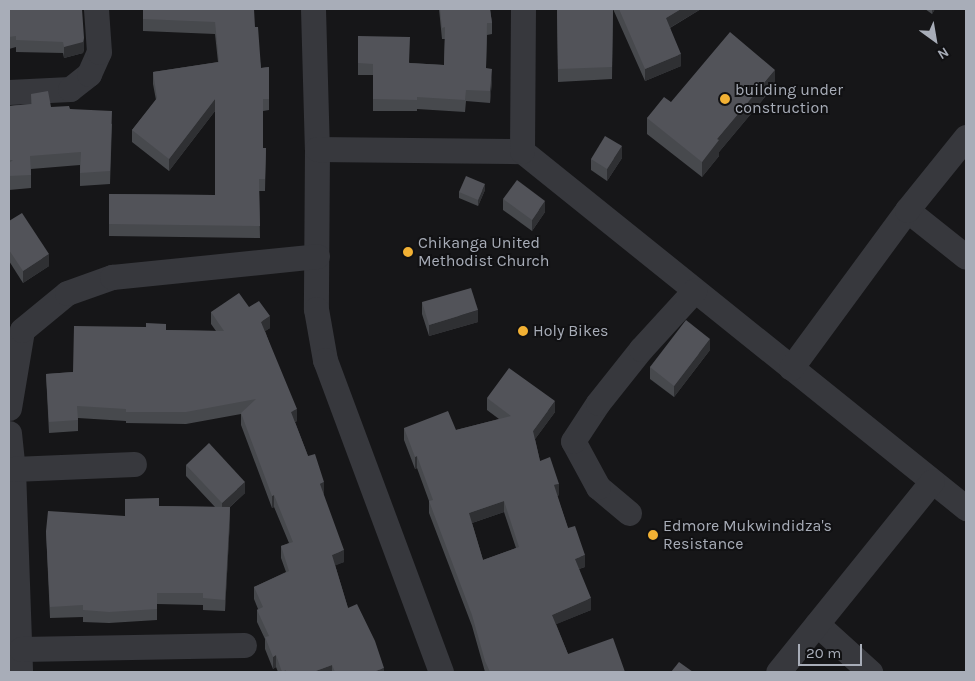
<!DOCTYPE html>
<html>
<head>
<meta charset="utf-8">
<style>
	body { margin:0 }
	#map { position:relative; width:975px; height:681px; overflow:hidden; background:#161618; font-family:Karla,sans-serif }
	div>[style] { position:absolute }
	[style*='--x'] { left:calc(var(--x)*1px); top:calc(var(--y)*1px); width:calc(var(--w)*1px); rotate:calc(var(--a)*1deg) }
	.minor>* { height:25px; margin:-12.5px; padding:0 12.5px; transform-origin:12.5px; border-radius:12.5px; background:#37383d }
	.wall>* { inset:0; background:#47494d }
	.shaded-wall>* { inset:0; background:#2f3033 }
	.building>* { inset:0; background:#525359 }
	.dots>* { width:14px; height:14px; translate:-50% -50%; box-sizing:border-box; border:2px solid #111113; border-radius:50% }
	span { translate:-50% -50%; white-space:nowrap; text-align:center; line-height:1.15; -webkit-text-stroke:4px #111113; paint-order:stroke }
	.poi-label { font-size:16px; color:#a8adb8 }
	.left { translate:0 -50%; text-align:left }
	.frame { position:absolute; inset:0; border:10px solid #a8adb8; pointer-events:none }
	.north { position:absolute; left:910px; top:15px; width:50px; height:50px; -webkit-text-stroke:4px #111113; paint-order:stroke; rotate:148deg; font-size:14px; font-weight:700; line-height:20px; text-align:center; color:#a8adb8 }
	.north::after { content:''; display:block; margin:auto; width:18px; height:22px; background:#a8adb8; clip-path:polygon(50% 0,100% 100%,50% 72%,0 100%) }
	.scale { position:absolute; left:798px; top:644px; width:64px; height:22px; box-sizing:border-box; border:2px solid #a8adb8; border-top:0; padding-left:6px; font-size:15px; line-height:18px; white-space:nowrap; color:#a8adb8; -webkit-text-stroke:4px #111113; paint-order:stroke }
</style>
</head>
<body>
<div id="map">
	<div class="minor">
		<i style="--x:313;--y:9;--w:140;--a:88.4"></i>
		<i style="--x:317;--y:149;--w:160;--a:90.4"></i>
		<i style="--x:316;--y:309;--w:52;--a:80"></i>
		<i style="--x:325;--y:360;--w:333;--a:69.6"></i>
		<i style="--x:9;--y:92;--w:61;--a:-2.8"></i>
		<i style="--x:70;--y:89;--w:24;--a:-38"></i>
		<i style="--x:89;--y:74;--w:24;--a:-66"></i>
		<i style="--x:99;--y:52;--w:43;--a:-94"></i>
		<i style="--x:317;--y:149;--w:205;--a:0.6"></i>
		<i style="--x:522;--y:151;--w:570;--a:38.8"></i>
		<i style="--x:522;--y:151;--w:142;--a:-89.6"></i>
		<i style="--x:907;--y:210;--w:75;--a:38.5"></i>
		<i style="--x:791;--y:368;--w:196;--a:-53.7"></i>
		<i style="--x:907;--y:210;--w:94;--a:-51.1"></i>
		<i style="--x:9;--y:408;--w:79;--a:-80.5"></i>
		<i style="--x:22;--y:330;--w:58;--a:-39.4"></i>
		<i style="--x:67;--y:293;--w:48;--a:-19.6"></i>
		<i style="--x:112;--y:277;--w:206;--a:-5.8"></i>
		<i style="--x:9;--y:433;--w:36;--a:84"></i>
		<i style="--x:13;--y:469;--w:203;--a:88"></i>
		<i style="--x:13;--y:469;--w:121;--a:-2.4"></i>
		<i style="--x:629;--y:513;--w:40;--a:-140"></i>
		<i style="--x:598;--y:487;--w:52;--a:-118.5"></i>
		<i style="--x:573;--y:441;--w:45;--a:-56.7"></i>
		<i style="--x:598;--y:403;--w:69;--a:-51.5"></i>
		<i style="--x:641;--y:349;--w:79;--a:-47.6"></i>
		<i style="--x:817;--y:624;--w:72;--a:42.2"></i>
		<i style="--x:21;--y:649;--w:223;--a:-1"></i>
		<i style="--x:778;--y:672;--w:245;--a:-51.1"></i>
	</div>
	<div class="wall">
		<i style="clip-path:polygon(9px 9px,84px 49px,83px 53px,64px 58px,63px 53px,16px 52px,16px 47px,9px 49px)"></i>
		<i style="clip-path:polygon(143px 9px,255px 27px,261px 68px,269px 67px,269px 110px,263px 111px,263px 148px,266px 148px,265px 191px,259px 191px,260px 238px,109px 236px,109px 194px,215px 195px,215px 111px,169px 171px,132px 142px,132px 130px,156px 100px,153px 84px,153px 72px,218px 62px,215px 34px,143px 31px)"></i>
		<i style="clip-path:polygon(439px 9px,490px 9px,492px 23px,492px 34px,487px 35px,486px 68px,492px 80px,490px 103px,466px 101px,465px 112px,417px 109px,417px 111px,373px 111px,373px 75px,358px 75px,358px 36px,410px 63px,444px 65px,445px 39px,442px 39px)"></i>
		<i style="clip-path:polygon(557px 9px,701px 9px,670px 28px,681px 66px,645px 81px,613px 9px,612px 79px,558px 82px)"></i>
		<i style="clip-path:polygon(925px 9px,935px 9px,932px 14px)"></i>
		<i style="clip-path:polygon(775px 85px,719px 152px,719px 156px,702px 177px,647px 134px,647px 118px,671px 102px)"></i>
		<i style="clip-path:polygon(31px 94px,51px 107px,70px 109px,112px 124px,110px 184px,80px 186px,80px 165px,31px 169px,31px 188px,9px 190px,9px 106px,31px 104px)"></i>
		<i style="clip-path:polygon(622px 158px,607px 181px,591px 170px,591px 159px)"></i>
		<i style="clip-path:polygon(485px 190px,478px 206px,459px 198px,459px 192px)"></i>
		<i style="clip-path:polygon(503px 199px,545px 212px,532px 231px,503px 210px)"></i>
		<i style="clip-path:polygon(9px 221px,49px 266px,23px 283px,9px 261px)"></i>
		<i style="clip-path:polygon(422px 302px,478px 322px,429px 336px,422px 314px)"></i>
		<i style="clip-path:polygon(249px 307px,270px 328px,265px 331px,297px 421px,295px 422px,308px 456px,324px 494px,323px 494px,344px 562px,335px 565px,348px 608px,384px 672px,278px 672px,276px 667px,273px 669px,265px 649px,265px 639px,257px 622px,257px 610px,258px 609px,254px 599px,254px 587px,286px 572px,281px 558px,281px 546px,289px 543px,274px 507px,272px 508px,241px 425px,241px 414px,186px 424px,126px 423px,126px 421px,78px 418px,78px 431px,49px 433px,46px 374px,73px 372px,166px 330px,216px 331px,211px 324px,211px 312px)"></i>
		<i style="clip-path:polygon(710px 350px,674px 397px,650px 379px,650px 367px)"></i>
		<i style="clip-path:polygon(evenodd,487px 398px,555px 412px,535px 439px,540px 461px,559px 495px,557px 496px,568px 528px,585px 567px,579px 569px,591px 610px,556px 624px,568px 654px,625px 672px,485px 672px,472px 626px,429px 513px,429px 501px,417px 468px,415px 469px,404px 440px,404px 428px,456px 430px,499px 419px,487px 410px,487px 398px,504px 512px,516px 548px,483px 560px,472px 523px,504px 512px)"></i>
		<i style="clip-path:polygon(186px 465px,245px 493px,230px 507px,230px 519px,225px 611px,203px 610px,203px 605px,157px 604px,157px 620px,109px 623px,83px 622px,83px 617px,50px 618px,46px 531px,125px 516px,125px 499px,159px 506px,215px 507px,186px 476px)"></i>
	</div>
	<div class="shaded-wall">
		<i style="clip-path:polygon(681px 9px,701px 9px,666px 30px,666px 18px)"></i>
		<i style="clip-path:polygon(932px 9px,935px 9px,932px 14px)"></i>
		<i style="clip-path:polygon(84px 38px,84px 49px,83px 53px,64px 58px,64px 47px)"></i>
		<i style="clip-path:polygon(681px 54px,681px 66px,645px 81px,645px 69px)"></i>
		<i style="clip-path:polygon(492px 69px,492px 80px,490px 103px,490px 91px)"></i>
		<i style="clip-path:polygon(775px 70px,775px 85px,719px 152px,719px 156px,702px 177px,702px 162px,717px 139px)"></i>
		<i style="clip-path:polygon(215px 99px,215px 111px,169px 171px,169px 159px)"></i>
		<i style="clip-path:polygon(622px 146px,622px 158px,607px 181px,607px 169px)"></i>
		<i style="clip-path:polygon(485px 184px,485px 190px,478px 206px,478px 200px)"></i>
		<i style="clip-path:polygon(545px 201px,545px 212px,532px 231px,532px 220px)"></i>
		<i style="clip-path:polygon(49px 254px,49px 266px,23px 283px,23px 271px)"></i>
		<i style="clip-path:polygon(478px 310px,478px 322px,429px 336px,429px 325px)"></i>
		<i style="clip-path:polygon(270px 316px,270px 328px,261px 334px,261px 322px)"></i>
		<i style="clip-path:polygon(710px 339px,710px 350px,674px 397px,674px 386px)"></i>
		<i style="clip-path:polygon(555px 401px,555px 412px,533px 442px,533px 431px)"></i>
		<i style="clip-path:polygon(297px 409px,297px 421px,291px 423px,291px 412px)"></i>
		<i style="clip-path:polygon(417px 456px,417px 468px,415px 469px,415px 457px)"></i>
		<i style="clip-path:polygon(245px 482px,245px 493px,222px 514px,222px 503px)"></i>
		<i style="clip-path:polygon(324px 482px,324px 494px,320px 496px,320px 484px)"></i>
		<i style="clip-path:polygon(559px 484px,559px 495px,554px 497px,554px 485px)"></i>
		<i style="clip-path:polygon(274px 495px,274px 507px,272px 508px,272px 496px)"></i>
		<i style="clip-path:polygon(504px 501px,504px 512px,469px 524px,469px 513px)"></i>
		<i style="clip-path:polygon(230px 507px,230px 519px,225px 611px,225px 600px)"></i>
		<i style="clip-path:polygon(344px 550px,344px 562px,332px 567px,332px 555px)"></i>
		<i style="clip-path:polygon(585px 555px,585px 567px,575px 570px,575px 559px)"></i>
		<i style="clip-path:polygon(591px 598px,591px 610px,552px 626px,552px 615px)"></i>
		<i style="clip-path:polygon(276px 655px,276px 667px,273px 669px,273px 657px)"></i>
		<i style="clip-path:polygon(332px 665px,332px 672px,313px 672px)"></i>
		<i style="clip-path:polygon(384px 668px,384px 672px,373px 672px)"></i>
	</div>
	<div class="building">
		<i style="clip-path:polygon(9px 9px,82px 9px,84px 38px,83px 42px,64px 47px,63px 42px,16px 40px,16px 36px,9px 37px)"></i>
		<i style="clip-path:polygon(143px 9px,254px 9px,255px 27px,258px 27px,261px 68px,269px 67px,269px 99px,263px 99px,263px 148px,266px 148px,265px 179px,259px 179px,260px 226px,109px 224px,109px 194px,215px 195px,215px 99px,169px 159px,132px 130px,157px 98px,153px 72px,219px 62px,215px 22px,143px 19px)"></i>
		<i style="clip-path:polygon(440px 9px,490px 9px,492px 23px,487px 23px,486px 68px,492px 69px,490px 91px,466px 90px,465px 100px,417px 97px,417px 100px,373px 99px,373px 64px,358px 63px,358px 36px,410px 37px,409px 63px,444px 65px,445px 27px,442px 28px)"></i>
		<i style="clip-path:polygon(557px 9px,613px 9px,612px 67px,558px 69px)"></i>
		<i style="clip-path:polygon(619px 9px,681px 9px,666px 18px,681px 54px,645px 69px)"></i>
		<i style="clip-path:polygon(730px 32px,775px 70px,717px 139px,719px 140px,702px 162px,647px 118px,664px 97px,671px 102px)"></i>
		<i style="clip-path:polygon(48px 91px,51px 107px,69px 106px,70px 109px,112px 111px,110px 171px,80px 173px,81px 152px,30px 156px,31px 175px,9px 176px,9px 163px,13px 160px,9px 160px,9px 106px,32px 104px,31px 94px)"></i>
		<i style="clip-path:polygon(605px 136px,622px 146px,607px 169px,591px 159px)"></i>
		<i style="clip-path:polygon(466px 176px,485px 184px,478px 200px,459px 192px)"></i>
		<i style="clip-path:polygon(517px 180px,545px 201px,532px 220px,503px 199px)"></i>
		<i style="clip-path:polygon(22px 213px,49px 254px,23px 271px,9px 250px,9px 221px)"></i>
		<i style="clip-path:polygon(471px 288px,478px 310px,429px 325px,422px 302px)"></i>
		<i style="clip-path:polygon(239px 293px,249px 307px,259px 301px,270px 316px,261px 322px,297px 409px,291px 412px,308px 456px,315px 454px,324px 482px,320px 484px,344px 550px,332px 555px,348px 608px,357px 604px,375px 641px,384px 668px,373px 672px,335px 672px,332px 665px,313px 672px,286px 672px,286px 670px,282px 672px,276px 655px,273px 657px,265px 637px,269px 636px,257px 610px,263px 607px,254px 587px,289px 571px,281px 546px,293px 542px,274px 495px,272px 496px,241px 413px,256px 399px,186px 412px,126px 412px,126px 409px,77px 406px,78px 420px,49px 422px,46px 374px,73px 372px,74px 326px,146px 327px,146px 323px,166px 324px,166px 330px,224px 331px,211px 312px)"></i>
		<i style="clip-path:polygon(686px 320px,710px 339px,674px 386px,650px 367px)"></i>
		<i style="clip-path:polygon(evenodd,509px 368px,555px 401px,533px 431px,540px 461px,550px 457px,559px 484px,554px 485px,568px 528px,575px 526px,585px 555px,575px 559px,591px 598px,552px 615px,568px 654px,613px 638px,625px 672px,490px 672px,485px 661px,472px 615px,429px 501px,433px 500px,417px 456px,415px 457px,404px 428px,448px 411px,456px 430px,511px 416px,487px 398px,509px 368px,504px 501px,519px 547px,483px 560px,469px 513px,504px 501px)"></i>
		<i style="clip-path:polygon(209px 443px,245px 482px,222px 503px,186px 465px)"></i>
		<i style="clip-path:polygon(159px 498px,159px 506px,230px 507px,225px 600px,203px 598px,203px 593px,157px 593px,157px 609px,109px 612px,83px 610px,83px 605px,50px 607px,46px 531px,48px 511px,125px 516px,125px 499px)"></i>
		<i style="clip-path:polygon(679px 662px,693px 672px,671px 672px)"></i>
	</div>
	<div class="dots">
		<i style="left:725px;top:99px;background:#f2b134"></i>
		<i style="left:408px;top:252px;background:#f2b134"></i>
		<i style="left:523px;top:331px;background:#f2b134"></i>
		<i style="left:653px;top:535px;background:#f2b134"></i>
	</div>
	<div class="poi-label">
		<span class="left" style="left:735px;top:99px">building under<br>construction</span>
		<span class="left" style="left:418px;top:252px">Chikanga United<br>Methodist Church</span>
		<span class="left" style="left:533px;top:331px">Holy Bikes</span>
		<span class="left" style="left:663px;top:535px">Edmore Mukwindidza's<br>Resistance</span>
	</div>
	<div class="frame"></div>
	<div class="north">N</div>
	<div class="scale">20 m</div>
</div>
</body>
</html>
